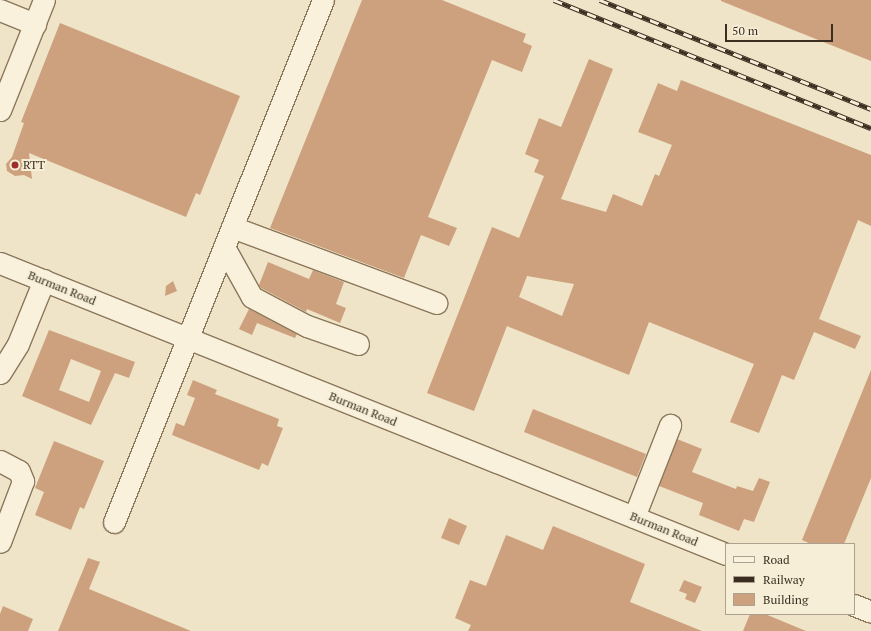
<!DOCTYPE html>
<html>
<head>
<meta charset="utf-8">
<style>
	body { margin:0 }
	#map { position:relative; width:871px; height:631px; overflow:hidden; background:#efe4c7; font-family:"PT Serif",serif }
	div>[style] { position:absolute }
	[style*='--x'] { left:calc(var(--x)*1px); top:calc(var(--y)*1px); width:calc(var(--w)*1px); rotate:calc(var(--a)*1deg) }
	.building>* { inset:0; background:#cda17d }
	.roads { filter:drop-shadow(1px 0 #8b775c) drop-shadow(-1px 0 #8b775c) drop-shadow(0 1px #8b775c) drop-shadow(0 -1px #8b775c) }
	.minor>* { height:21px; margin:-10.5px; padding:0 10.5px; transform-origin:10.5px; border-radius:10.5px; background:#f9f1db }
	.rail>* { height:4.5px; margin-top:-2.25px; transform-origin:0; background:repeating-linear-gradient(90deg,#f6eed7 0 9px,#3b2e20 0 18px); box-sizing:border-box; border-block:1px solid #3b2e20 }
	.dots>* { width:11px; height:11px; translate:-50% -50%; box-sizing:border-box; border:2px solid #f6eed7; border-radius:50% }
	span { translate:-50% -50%; white-space:nowrap; text-align:center; line-height:1.15; -webkit-text-stroke:4px #f6eed7; paint-order:stroke }
	.poi-label { font-size:12px; color:#3b2e20 }
	.left { translate:0 -50%; text-align:left }
	.street-label { font-size:12px; color:#3b2e20 }
	.legend { position:absolute; left:725px; top:543px; width:130px; height:72px; box-sizing:border-box; background:#f6eed7; border:1px solid #aba18e; margin:0; padding:5px 7px; list-style:none; font-size:12px; color:#3b2e20 }
	.legend li { display:flex; align-items:center; gap:8px; height:20px }
	.legend b { width:20px; border:1px solid #aba18e }
	.scale { position:absolute; left:725px; top:24px; width:108px; height:18px; box-sizing:border-box; border:2px solid #3b2e20; border-top:0; padding-left:5px; font-size:12px; line-height:14px; white-space:nowrap; color:#3b2e20; -webkit-text-stroke:3px #f6eed7; paint-order:stroke }
</style>
</head>
<body>
<div id="map">
	<div class="building">
		<i style="clip-path:polygon(362px 0,442px 0,526px 34px,523px 42px,532px 46px,522px 72px,492px 60px,428px 217px,457px 228px,449px 246px,421px 235px,404px 278px,270px 228px)"></i>
		<i style="clip-path:polygon(871px 0,871px 61px,721px 1px,721px 0)"></i>
		<i style="clip-path:polygon(60px 23px,240px 96px,200px 195px,196px 193px,186px 217px,29px 153px,32px 179px,24px 175px,15px 176px,7px 171px,6px 164px,12px 157px,24px 123px,21px 122px)"></i>
		<i style="clip-path:polygon(evenodd,589px 59px,613px 69px,561px 199px,606px 212px,613px 194px,642px 206px,655px 174px,659px 176px,672px 145px,638px 132px,658px 83px,677px 91px,681px 80px,871px 155px,871px 226px,858px 220px,819px 319px,861px 336px,855px 349px,814px 332px,794px 380px,782px 375px,759px 433px,730px 422px,754px 364px,649px 322px,629px 375px,507px 326px,474px 411px,427px 393px,492px 227px,519px 238px,544px 176px,534px 172px,539px 160px,525px 154px,539px 118px,561px 127px,589px 59px,527px 276px,574px 284px,562px 316px,519px 297px,527px 276px)"></i>
		<i style="clip-path:polygon(268px 262px,309px 279px,313px 270px,344px 282px,336px 304px,346px 308px,340px 323px,307px 309px,306px 312px,261px 288px,259px 285px)"></i>
		<i style="clip-path:polygon(173px 281px,177px 291px,165px 296px,166px 286px)"></i>
		<i style="clip-path:polygon(249px 309px,297px 334px,295px 338px,257px 323px,252px 335px,239px 329px)"></i>
		<i style="clip-path:polygon(evenodd,49px 330px,135px 362px,129px 378px,115px 373px,91px 425px,22px 396px,49px 330px,71px 359px,101px 371px,89px 402px,59px 390px,71px 359px)"></i>
		<i style="clip-path:polygon(871px 370px,871px 478px,844px 544px,811px 544px,802px 540px)"></i>
		<i style="clip-path:polygon(193px 380px,217px 390px,215px 394px,279px 419px,277px 426px,283px 428px,268px 466px,262px 463px,259px 470px,172px 435px,176px 423px,184px 426px,195px 398px,187px 395px)"></i>
		<i style="clip-path:polygon(533px 409px,646px 454px,637px 477px,524px 432px)"></i>
		<i style="clip-path:polygon(677px 439px,702px 449px,692px 472px,736px 489px,737px 486px,753px 491px,759px 478px,770px 482px,754px 522px,744px 519px,739px 531px,699px 515px,703px 503px,659px 486px)"></i>
		<i style="clip-path:polygon(54px 441px,104px 461px,84px 509px,80px 507px,71px 530px,35px 515px,44px 492px,35px 488px)"></i>
		<i style="clip-path:polygon(449px 518px,467px 526px,459px 545px,441px 538px)"></i>
		<i style="clip-path:polygon(553px 526px,645px 564px,630px 602px,702px 631px,468px 631px,471px 625px,455px 618px,470px 580px,486px 586px,506px 535px,543px 550px)"></i>
		<i style="clip-path:polygon(88px 558px,100px 562px,89px 589px,191px 631px,58px 631px)"></i>
		<i style="clip-path:polygon(684px 580px,702px 587px,695px 603px,685px 599px,687px 594px,679px 591px)"></i>
		<i style="clip-path:polygon(3px 606px,33px 619px,28px 631px,0 631px,0 614px)"></i>
		<i style="clip-path:polygon(750px 614px,765px 614px,806px 631px,743px 631px)"></i>
	</div>
	<div class="roads">
		<div class="minor">
			<i style="--x:0;--y:10;--w:38;--a:22"></i>
			<i style="--x:0;--y:110;--w:118;--a:-68.2"></i>
			<i style="--x:232;--y:227;--w:218;--a:20.4"></i>
			<i style="--x:224;--y:247;--w:57;--a:60.8"></i>
			<i style="--x:252;--y:297;--w:62;--a:27.8"></i>
			<i style="--x:307;--y:326;--w:54;--a:19.4"></i>
			<i style="--x:0;--y:263;--w:782;--a:21.84"></i>
			<i style="--x:0;--y:373;--w:34;--a:-58"></i>
			<i style="--x:18;--y:344;--w:69;--a:-67.9"></i>
			<i style="--x:0;--y:461;--w:21;--a:28"></i>
			<i style="--x:19;--y:471;--w:11;--a:68"></i>
			<i style="--x:23;--y:481;--w:65;--a:110.7"></i>
			<i style="--x:634;--y:517;--w:99;--a:-68.6"></i>
			<i style="--x:114;--y:522;--w:562;--a:-68.18"></i>
			<i style="--x:854;--y:605;--w:18;--a:22"></i>
		</div>
	</div>
	<div class="rail">
		<i style="--x:554;--y:0;--w:342;--a:22"></i>
		<i style="--x:600;--y:0;--w:292;--a:21.9"></i>
	</div>
	<div class="dots">
		<i style="left:15px;top:165px;background:#9a2f2c"></i>
	</div>
	<div class="poi-label">
		<span class="left" style="left:23px;top:165px">RTT</span>
	</div>
	<div class="street-label">
		<span style="left:62px;top:288px;rotate:22deg">Burman Road</span>
		<span style="left:363px;top:409px;rotate:22deg">Burman Road</span>
		<span style="left:664px;top:529px;rotate:22deg">Burman Road</span>
	</div>
	<ul class="legend">
	<li><b style="height:5px;background:#f9f1db"></b>Road</li>
	<li><b style="height:5px;background:#3b2e20"></b>Railway</li>
	<li><b style="height:11px;background:#cda17d"></b>Building</li>
	</ul>
	<div class="scale">50 m</div>
</div>
</body>
</html>
